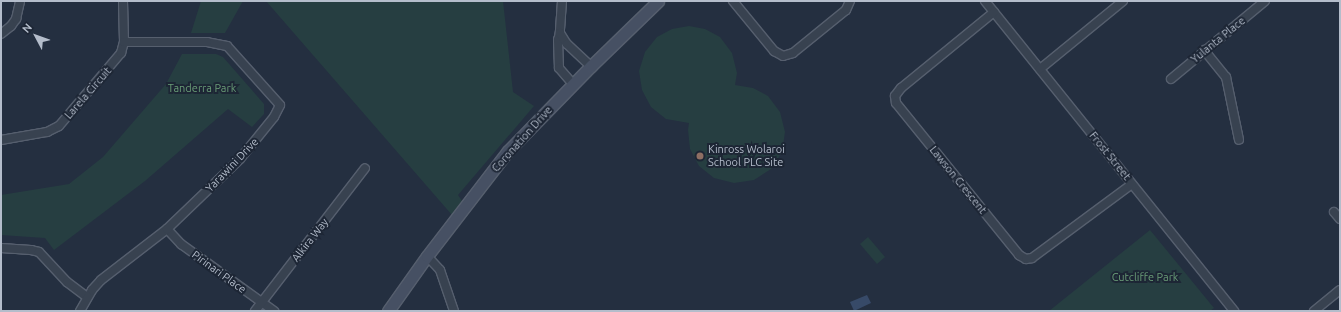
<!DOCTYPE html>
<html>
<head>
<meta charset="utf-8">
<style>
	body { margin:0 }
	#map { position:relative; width:1341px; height:312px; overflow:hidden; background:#242f40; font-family:Ubuntu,sans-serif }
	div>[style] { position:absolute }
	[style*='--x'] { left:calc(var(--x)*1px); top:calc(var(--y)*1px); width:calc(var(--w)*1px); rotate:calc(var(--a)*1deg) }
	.green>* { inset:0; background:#263e41 }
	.water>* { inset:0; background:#374a68 }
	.roads { filter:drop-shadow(1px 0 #565f6e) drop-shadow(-1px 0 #565f6e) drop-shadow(0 1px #565f6e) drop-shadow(0 -1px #565f6e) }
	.minor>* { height:8px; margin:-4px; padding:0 4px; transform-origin:4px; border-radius:4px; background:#384250 }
	.secondary>* { height:11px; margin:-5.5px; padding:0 5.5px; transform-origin:5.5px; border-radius:5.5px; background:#465063 }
	.dots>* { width:11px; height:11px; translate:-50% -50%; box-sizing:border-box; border:2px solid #1d2635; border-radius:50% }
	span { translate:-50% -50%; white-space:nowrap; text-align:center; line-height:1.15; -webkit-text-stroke:4px #1d2635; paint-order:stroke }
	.street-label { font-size:11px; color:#b4bdcb }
	.park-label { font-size:11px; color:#6a9d77 }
	.poi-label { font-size:11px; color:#b4bdcb }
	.left { translate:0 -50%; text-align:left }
	.frame { position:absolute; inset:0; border:2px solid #b4bdcb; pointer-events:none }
	.north { position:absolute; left:16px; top:16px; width:40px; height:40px; -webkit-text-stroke:3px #1d2635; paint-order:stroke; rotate:311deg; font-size:11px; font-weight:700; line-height:16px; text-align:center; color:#b4bdcb }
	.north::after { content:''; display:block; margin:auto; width:14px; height:18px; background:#b4bdcb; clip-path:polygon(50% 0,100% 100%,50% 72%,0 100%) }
</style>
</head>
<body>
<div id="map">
	<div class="green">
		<i style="clip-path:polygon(201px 1px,243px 1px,225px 33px,191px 33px)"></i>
		<i style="clip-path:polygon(266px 1px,503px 1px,513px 92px,534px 106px,458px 195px,462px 201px,452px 215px)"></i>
		<i style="clip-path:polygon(689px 26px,705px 29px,720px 37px,732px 53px,737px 73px,735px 85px,753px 88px,768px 96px,780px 112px,785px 132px,782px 152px,771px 169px,754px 180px,734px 183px,714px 178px,699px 166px,690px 149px,688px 130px,689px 123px,666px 119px,651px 107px,642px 90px,639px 71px,645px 52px,657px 37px,672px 29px)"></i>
		<i style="clip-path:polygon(182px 54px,216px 54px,223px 57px,264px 104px,264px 114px,252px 127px,228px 109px,145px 181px,54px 250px,45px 238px,1px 235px,1px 195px,69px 184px,103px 157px,166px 84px)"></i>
		<i style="clip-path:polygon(1150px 230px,1214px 308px,1210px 311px,1049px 311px)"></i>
		<i style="clip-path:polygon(868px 237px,885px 257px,877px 264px,860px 244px)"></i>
	</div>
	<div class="water">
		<i style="clip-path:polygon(867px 295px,871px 303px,854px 311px,850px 302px)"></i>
	</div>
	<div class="roads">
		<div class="minor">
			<i style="--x:562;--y:1;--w:32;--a:94"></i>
			<i style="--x:560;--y:33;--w:7;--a:106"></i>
			<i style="--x:558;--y:40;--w:28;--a:88"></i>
			<i style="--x:559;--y:68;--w:21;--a:49"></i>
			<i style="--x:733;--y:1;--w:65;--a:50.6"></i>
			<i style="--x:774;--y:51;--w:10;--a:29"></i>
			<i style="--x:783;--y:56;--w:10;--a:-17"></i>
			<i style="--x:793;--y:53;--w:68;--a:-39.1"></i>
			<i style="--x:846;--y:10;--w:10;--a:-66"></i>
			<i style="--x:985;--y:1;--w:398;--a:51.2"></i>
			<i style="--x:994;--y:12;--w:120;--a:140.7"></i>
			<i style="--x:901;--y:88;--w:10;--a:127"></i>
			<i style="--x:895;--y:96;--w:7;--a:82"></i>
			<i style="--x:896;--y:103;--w:196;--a:51"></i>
			<i style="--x:1019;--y:255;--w:8;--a:30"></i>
			<i style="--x:1026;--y:259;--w:6;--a:-9"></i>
			<i style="--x:1032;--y:258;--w:124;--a:-36.5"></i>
			<i style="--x:560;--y:33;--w:13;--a:58"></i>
			<i style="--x:567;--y:44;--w:33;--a:43"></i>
			<i style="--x:1;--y:34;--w:13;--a:-39"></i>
			<i style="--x:11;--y:26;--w:9;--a:-54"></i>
			<i style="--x:16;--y:19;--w:18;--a:-77"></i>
			<i style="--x:1204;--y:50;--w:35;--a:51"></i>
			<i style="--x:1226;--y:77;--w:64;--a:78.3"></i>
			<i style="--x:1040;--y:69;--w:107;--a:-39.3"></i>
			<i style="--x:1171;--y:79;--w:122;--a:-39.7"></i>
			<i style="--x:1;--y:140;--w:47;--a:-9.9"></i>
			<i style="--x:47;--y:132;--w:13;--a:-27"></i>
			<i style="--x:59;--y:126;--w:96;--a:-49.7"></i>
			<i style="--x:121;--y:53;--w:11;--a:-75"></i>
			<i style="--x:124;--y:42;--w:41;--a:-91.4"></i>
			<i style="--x:1334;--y:212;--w:9;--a:49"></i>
			<i style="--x:167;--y:229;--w:21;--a:47"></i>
			<i style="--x:181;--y:244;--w:115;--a:35.8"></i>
			<i style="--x:1;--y:248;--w:30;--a:4"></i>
			<i style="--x:31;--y:250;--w:8;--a:14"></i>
			<i style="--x:39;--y:252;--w:41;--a:47"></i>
			<i style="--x:67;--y:282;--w:25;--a:37"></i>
			<i style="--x:427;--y:256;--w:19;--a:47"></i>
			<i style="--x:440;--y:270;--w:43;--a:71.1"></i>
			<i style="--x:80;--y:311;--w:24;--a:-60"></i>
			<i style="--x:92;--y:290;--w:13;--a:-48"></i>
			<i style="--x:101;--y:280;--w:83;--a:-37.7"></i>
			<i style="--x:167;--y:229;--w:101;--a:-43.8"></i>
			<i style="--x:240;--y:159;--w:54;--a:-51"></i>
			<i style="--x:274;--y:117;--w:13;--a:-63"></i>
			<i style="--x:280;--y:105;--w:79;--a:-131.9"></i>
			<i style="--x:227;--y:46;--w:20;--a:-169"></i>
			<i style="--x:207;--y:42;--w:83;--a:180"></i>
			<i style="--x:255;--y:311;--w:180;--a:-52.4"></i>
			<i style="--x:1314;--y:311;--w:33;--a:-39"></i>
		</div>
		<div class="secondary">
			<i style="--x:388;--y:311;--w:67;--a:-54.7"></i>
			<i style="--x:427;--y:256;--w:133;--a:-52.4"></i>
			<i style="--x:508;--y:151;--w:119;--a:-45.7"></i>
			<i style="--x:591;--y:66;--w:93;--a:-44.1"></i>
		</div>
	</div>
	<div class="dots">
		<i style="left:700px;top:156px;background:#8d6e63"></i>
	</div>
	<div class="street-label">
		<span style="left:1218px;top:40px;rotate:-39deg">Yulanta Place</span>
		<span style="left:88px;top:93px;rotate:-49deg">Larela Circuit</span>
		<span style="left:522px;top:139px;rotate:-48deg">Coronation Drive</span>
		<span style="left:1110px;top:156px;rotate:51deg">Frost Street</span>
		<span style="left:232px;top:165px;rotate:-46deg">Yarawini Drive</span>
		<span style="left:958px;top:180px;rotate:51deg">Lawson Crescent</span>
		<span style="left:310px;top:240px;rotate:-52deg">Alkira Way</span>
		<span style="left:219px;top:272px;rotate:36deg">Pirinari Place</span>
	</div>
	<div class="park-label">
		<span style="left:202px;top:88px">Tanderra Park</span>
		<span style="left:1145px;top:277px">Cutcliffe Park</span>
	</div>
	<div class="poi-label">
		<span class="left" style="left:708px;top:156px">Kinross Wolaroi<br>School PLC Site</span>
	</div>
	<div class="frame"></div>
	<div class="north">N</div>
</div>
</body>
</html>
